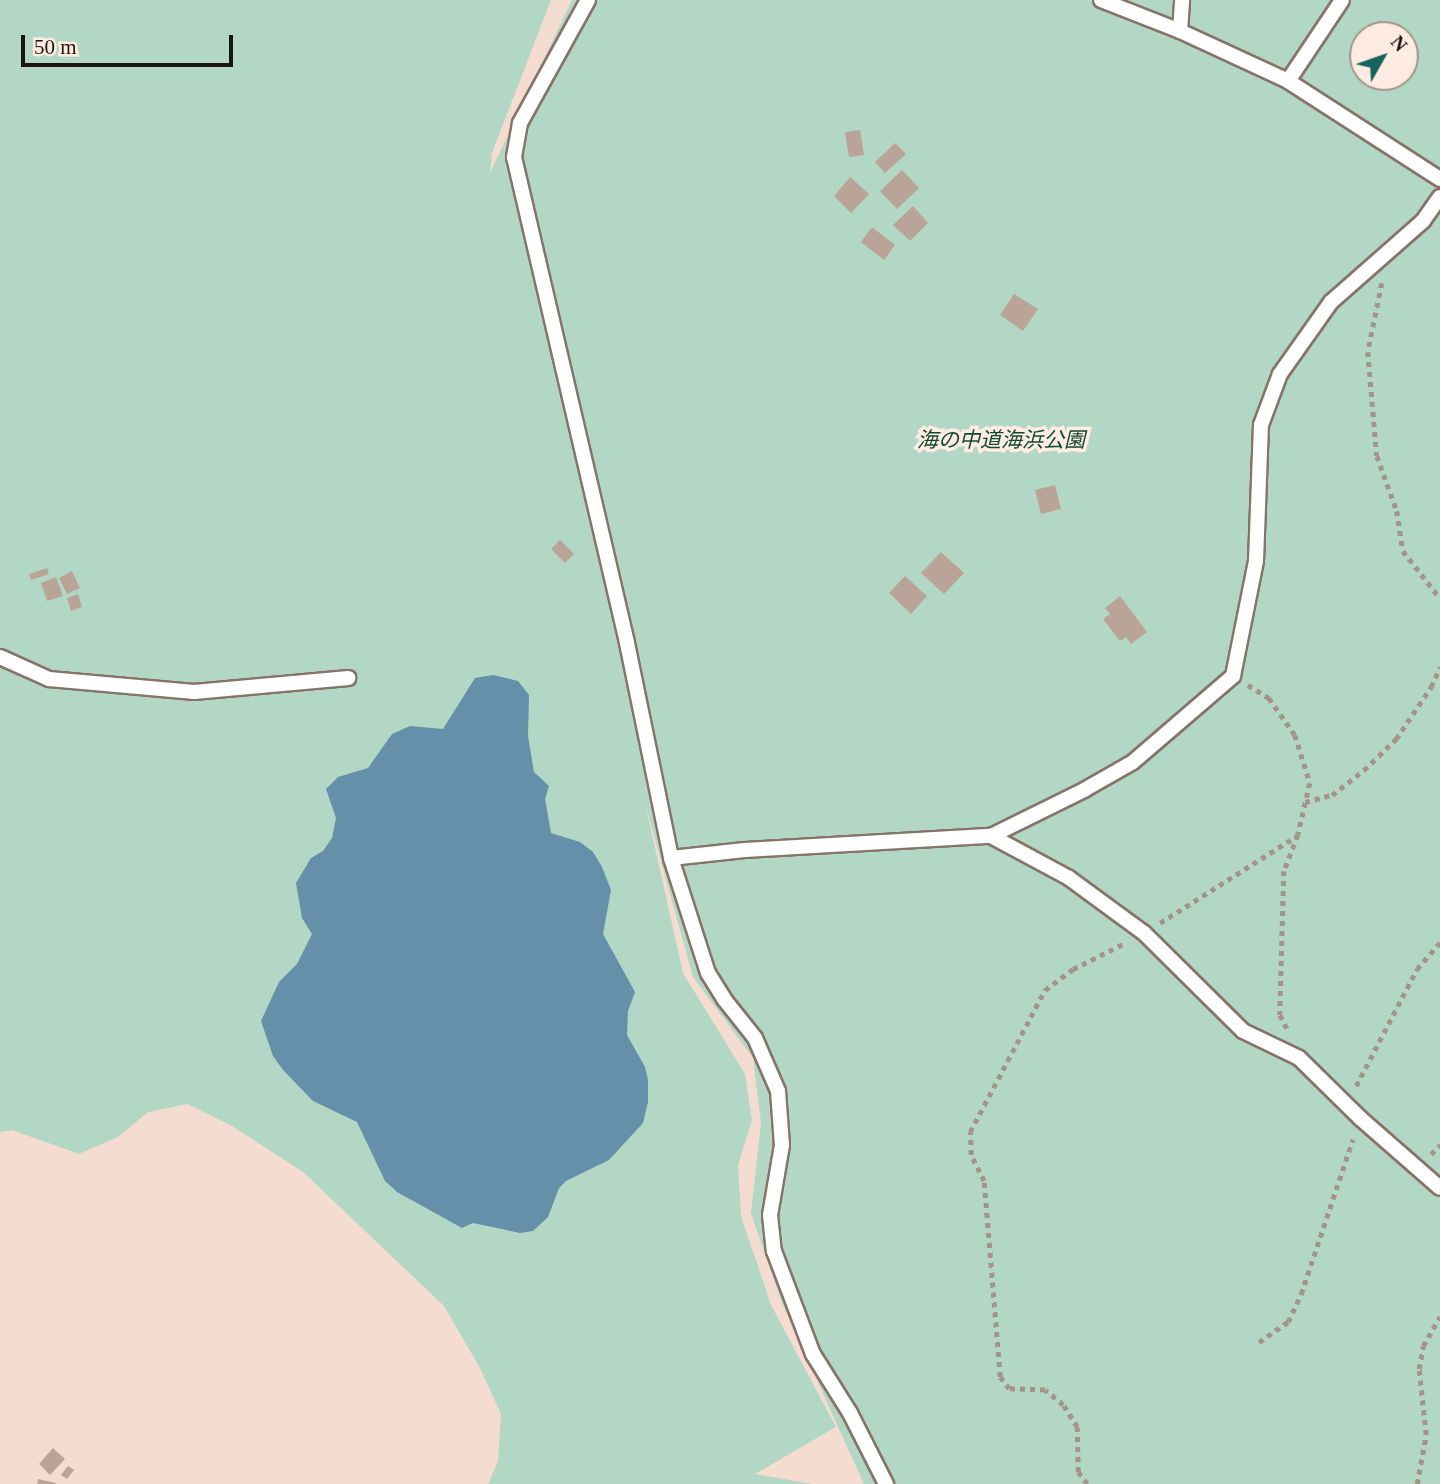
<!DOCTYPE html>
<html>
<head>
<meta charset="utf-8">
<style>
	body { margin:0 }
	#map { position:relative; width:1440px; height:1484px; overflow:hidden; background:#f4ddd0; font-family:"Times New Roman","Noto Sans JP",serif }
	div>[style] { position:absolute }
	[style*='--x'] { left:calc(var(--x)*1px); top:calc(var(--y)*1px); width:calc(var(--w)*1px); rotate:calc(var(--a)*1deg) }
	.green>* { inset:0; background:#b2d7c4 }
	.water>* { inset:0; background:#668faa }
	.building>* { inset:0; background:#baa497 }
	.path>* { height:4.5px; margin-top:-2.25px; transform-origin:0; background:repeating-linear-gradient(90deg,#a49389 0 5px,transparent 0 10px) }
	.roads { filter:drop-shadow(2px 0 #877367) drop-shadow(-2px 0 #877367) drop-shadow(0 2px #877367) drop-shadow(0 -2px #877367) }
	.lane>* { height:14px; margin:-7px; padding:0 7px; transform-origin:7px; border-radius:7px; background:#fff }
	span { translate:-50% -50%; white-space:nowrap; text-align:center; line-height:1.15; -webkit-text-stroke:7px #feebe1; paint-order:stroke }
	.park-label { font-size:21px; color:#0f4b34; font-style:italic }
	.north { position:absolute; left:1349px; top:21px; width:70px; height:70px; box-sizing:border-box; background:#feebe1; border:2px solid #a4958d; border-radius:50%; rotate:50deg; font-size:19px; font-weight:700; line-height:28px; text-align:center; color:#1c1410 }
	.north::after { content:''; display:block; margin:auto; width:24px; height:32px; background:#18645d; clip-path:polygon(50% 0,100% 100%,50% 72%,0 100%) }
	.scale { position:absolute; left:21px; top:35px; width:212px; height:32px; box-sizing:border-box; border:4px solid #1c1410; border-top:0; padding-left:9px; font-size:21px; line-height:24px; white-space:nowrap; color:#1c1410; -webkit-text-stroke:5px #feebe1; paint-order:stroke }
</style>
</head>
<body>
<div id="map">
	<div class="green">
		<i style="clip-path:polygon(evenodd,0 0,551px 0,492px 153px,490px 173px,572px 0,1440px 0,1440px 1484px,864px 1484px,782px 1303px,751px 1213px,761px 1123px,753px 1058px,693px 977px,645px 803px,683px 973px,745px 1074px,752px 1120px,738px 1165px,741px 1216px,771px 1305px,836px 1427px,755px 1474px,813px 1484px,488px 1484px,498px 1461px,501px 1414px,480px 1368px,444px 1306px,303px 1172px,232px 1126px,187px 1104px,148px 1112px,118px 1137px,79px 1154px,12px 1130px,0 1132px,0 0,1363px 35px,1405px 35px,1405px 77px,1363px 77px,1363px 35px)"></i>
	</div>
	<div class="water">
		<i style="clip-path:polygon(493px 675px,518px 681px,529px 695px,528px 736px,534px 772px,549px 786px,545px 799px,551px 833px,580px 842px,593px 852px,602px 867px,611px 890px,603px 934px,635px 992px,628px 1011px,627px 1035px,645px 1067px,648px 1080px,648px 1102px,643px 1123px,609px 1160px,566px 1181px,559px 1188px,548px 1217px,533px 1231px,520px 1233px,473px 1223px,462px 1228px,397px 1192px,385px 1181px,357px 1122px,313px 1101px,283px 1070px,273px 1056px,261px 1021px,279px 982px,297px 964px,312px 934px,302px 918px,296px 883px,311px 858px,323px 851px,332px 838px,336px 818px,326px 789px,338px 777px,368px 768px,392px 734px,410px 726px,443px 729px,475px 678px)"></i>
	</div>
	<div class="building">
		<i style="clip-path:polygon(860px 130px,864px 155px,849px 157px,845px 132px)"></i>
		<i style="clip-path:polygon(895px 143px,906px 154px,885px 173px,875px 162px)"></i>
		<i style="clip-path:polygon(902px 170px,919px 188px,897px 209px,880px 191px)"></i>
		<i style="clip-path:polygon(850px 177px,869px 194px,851px 213px,834px 196px)"></i>
		<i style="clip-path:polygon(913px 206px,928px 223px,910px 241px,893px 225px)"></i>
		<i style="clip-path:polygon(872px 227px,895px 245px,884px 260px,861px 242px)"></i>
		<i style="clip-path:polygon(1014px 294px,1038px 309px,1023px 331px,1000px 315px)"></i>
		<i style="clip-path:polygon(1055px 485px,1061px 509px,1041px 514px,1035px 490px)"></i>
		<i style="clip-path:polygon(560px 540px,574px 554px,565px 563px,551px 549px)"></i>
		<i style="clip-path:polygon(941px 552px,964px 573px,944px 594px,921px 573px)"></i>
		<i style="clip-path:polygon(47px 568px,49px 574px,31px 580px,29px 574px)"></i>
		<i style="clip-path:polygon(72px 571px,80px 588px,67px 594px,59px 578px)"></i>
		<i style="clip-path:polygon(905px 576px,927px 596px,911px 614px,889px 593px)"></i>
		<i style="clip-path:polygon(56px 577px,63px 596px,47px 601px,41px 583px)"></i>
		<i style="clip-path:polygon(78px 594px,82px 607px,71px 611px,67px 598px)"></i>
		<i style="clip-path:polygon(1120px 596px,1147px 632px,1131px 644px,1126px 637px,1120px 641px,1103px 619px,1110px 614px,1105px 608px)"></i>
		<i style="clip-path:polygon(53px 1448px,65px 1459px,50px 1475px,39px 1464px)"></i>
		<i style="clip-path:polygon(68px 1466px,74px 1470px,67px 1479px,61px 1475px)"></i>
		<i style="clip-path:polygon(38px 1479px,56px 1483px,56px 1484px,37px 1484px)"></i>
	</div>
	<div class="path">
		<i style="--x:1382;--y:283;--w:70;--a:101.5"></i>
		<i style="--x:1368;--y:352;--w:104;--a:85.1"></i>
		<i style="--x:1377;--y:456;--w:59;--a:70"></i>
		<i style="--x:1397;--y:511;--w:40;--a:81.5"></i>
		<i style="--x:1403;--y:551;--w:60;--a:51.8"></i>
		<i style="--x:1248;--y:685;--w:25;--a:32"></i>
		<i style="--x:1269;--y:698;--w:45;--a:54.9"></i>
		<i style="--x:1295;--y:735;--w:50;--a:72.6"></i>
		<i style="--x:1310;--y:783;--w:53;--a:103"></i>
		<i style="--x:1298;--y:835;--w:39;--a:111"></i>
		<i style="--x:1284;--y:871;--w:144;--a:91.6"></i>
		<i style="--x:1280;--y:1015;--w:17;--a:62"></i>
		<i style="--x:1305;--y:802;--w:28;--a:-15"></i>
		<i style="--x:1332;--y:795;--w:41;--a:-38"></i>
		<i style="--x:1364;--y:770;--w:45;--a:-44.1"></i>
		<i style="--x:1396;--y:739;--w:63;--a:-56.1"></i>
		<i style="--x:1431;--y:687;--w:22;--a:-66"></i>
		<i style="--x:1160;--y:923;--w:164;--a:-32.5"></i>
		<i style="--x:1356;--y:1086;--w:132;--a:-62.5"></i>
		<i style="--x:1417;--y:969;--w:35;--a:-49"></i>
		<i style="--x:1431;--y:1154;--w:13;--a:-45"></i>
		<i style="--x:1259;--y:1342;--w:35;--a:-35"></i>
		<i style="--x:1288;--y:1322;--w:31;--a:-65"></i>
		<i style="--x:1301;--y:1294;--w:163;--a:-71.5"></i>
		<i style="--x:1087;--y:1484;--w:15;--a:-127"></i>
		<i style="--x:1078;--y:1472;--w:45;--a:-91.3"></i>
		<i style="--x:1077;--y:1427;--w:26;--a:-122"></i>
		<i style="--x:1063;--y:1405;--w:23;--a:-140"></i>
		<i style="--x:1045;--y:1390;--w:36;--a:-178"></i>
		<i style="--x:1009;--y:1389;--w:15;--a:-127"></i>
		<i style="--x:1000;--y:1377;--w:197;--a:-94.7"></i>
		<i style="--x:984;--y:1181;--w:29;--a:-117"></i>
		<i style="--x:971;--y:1155;--w:23;--a:-92"></i>
		<i style="--x:970;--y:1132;--w:161;--a:-62.2"></i>
		<i style="--x:1045;--y:990;--w:35;--a:-37"></i>
		<i style="--x:1073;--y:969;--w:58;--a:-26.6"></i>
		<i style="--x:1417;--y:1484;--w:50;--a:-79.6"></i>
		<i style="--x:1426;--y:1435;--w:66;--a:-96.1"></i>
		<i style="--x:1419;--y:1369;--w:23;--a:-80"></i>
		<i style="--x:1423;--y:1346;--w:34;--a:-60"></i>
	</div>
	<div class="roads">
		<div class="lane">
			<i style="--x:588;--y:0;--w:141;--a:118.9"></i>
			<i style="--x:520;--y:123;--w:35;--a:100"></i>
			<i style="--x:514;--y:157;--w:499;--a:76.9"></i>
			<i style="--x:627;--y:643;--w:219;--a:78.4"></i>
			<i style="--x:671;--y:858;--w:121;--a:72.2"></i>
			<i style="--x:708;--y:973;--w:31;--a:58"></i>
			<i style="--x:724;--y:999;--w:50;--a:51.5"></i>
			<i style="--x:755;--y:1038;--w:58;--a:66.5"></i>
			<i style="--x:778;--y:1091;--w:54;--a:85.8"></i>
			<i style="--x:782;--y:1145;--w:71;--a:99.7"></i>
			<i style="--x:770;--y:1215;--w:36;--a:84"></i>
			<i style="--x:774;--y:1251;--w:110;--a:69.3"></i>
			<i style="--x:813;--y:1354;--w:70;--a:57.9"></i>
			<i style="--x:850;--y:1413;--w:80;--a:63.1"></i>
			<i style="--x:1101;--y:0;--w:85;--a:21.4"></i>
			<i style="--x:1180;--y:31;--w:119;--a:24.8"></i>
			<i style="--x:1288;--y:81;--w:181;--a:32.8"></i>
			<i style="--x:1180;--y:31;--w:31;--a:-86"></i>
			<i style="--x:1288;--y:81;--w:97;--a:-56.3"></i>
			<i style="--x:0;--y:657;--w:54;--a:24.2"></i>
			<i style="--x:49;--y:679;--w:146;--a:5.1"></i>
			<i style="--x:194;--y:692;--w:155;--a:-5.2"></i>
			<i style="--x:991;--y:836;--w:104;--a:-26.3"></i>
			<i style="--x:1084;--y:790;--w:56;--a:-29.7"></i>
			<i style="--x:1133;--y:762;--w:132;--a:-40.7"></i>
			<i style="--x:1233;--y:676;--w:117;--a:-78.7"></i>
			<i style="--x:1256;--y:561;--w:136;--a:-87.9"></i>
			<i style="--x:1261;--y:425;--w:54;--a:-69.6"></i>
			<i style="--x:1280;--y:374;--w:88;--a:-54.7"></i>
			<i style="--x:1331;--y:302;--w:123;--a:-41.4"></i>
			<i style="--x:1423;--y:221;--w:29;--a:-55"></i>
			<i style="--x:671;--y:858;--w:74;--a:-6.2"></i>
			<i style="--x:745;--y:850;--w:246;--a:-3.3"></i>
			<i style="--x:991;--y:836;--w:89;--a:28.3"></i>
			<i style="--x:1069;--y:878;--w:93;--a:36.3"></i>
			<i style="--x:1144;--y:933;--w:139;--a:44.7"></i>
			<i style="--x:1243;--y:1031;--w:62;--a:25.7"></i>
			<i style="--x:1299;--y:1058;--w:86;--a:44.5"></i>
			<i style="--x:1360;--y:1118;--w:106;--a:41.2"></i>
		</div>
	</div>
	<div class="park-label">
		<span style="left:1001px;top:440px">海の中道海浜公園</span>
	</div>
	<div class="north">N</div>
	<div class="scale">50 m</div>
</div>
</body>
</html>
